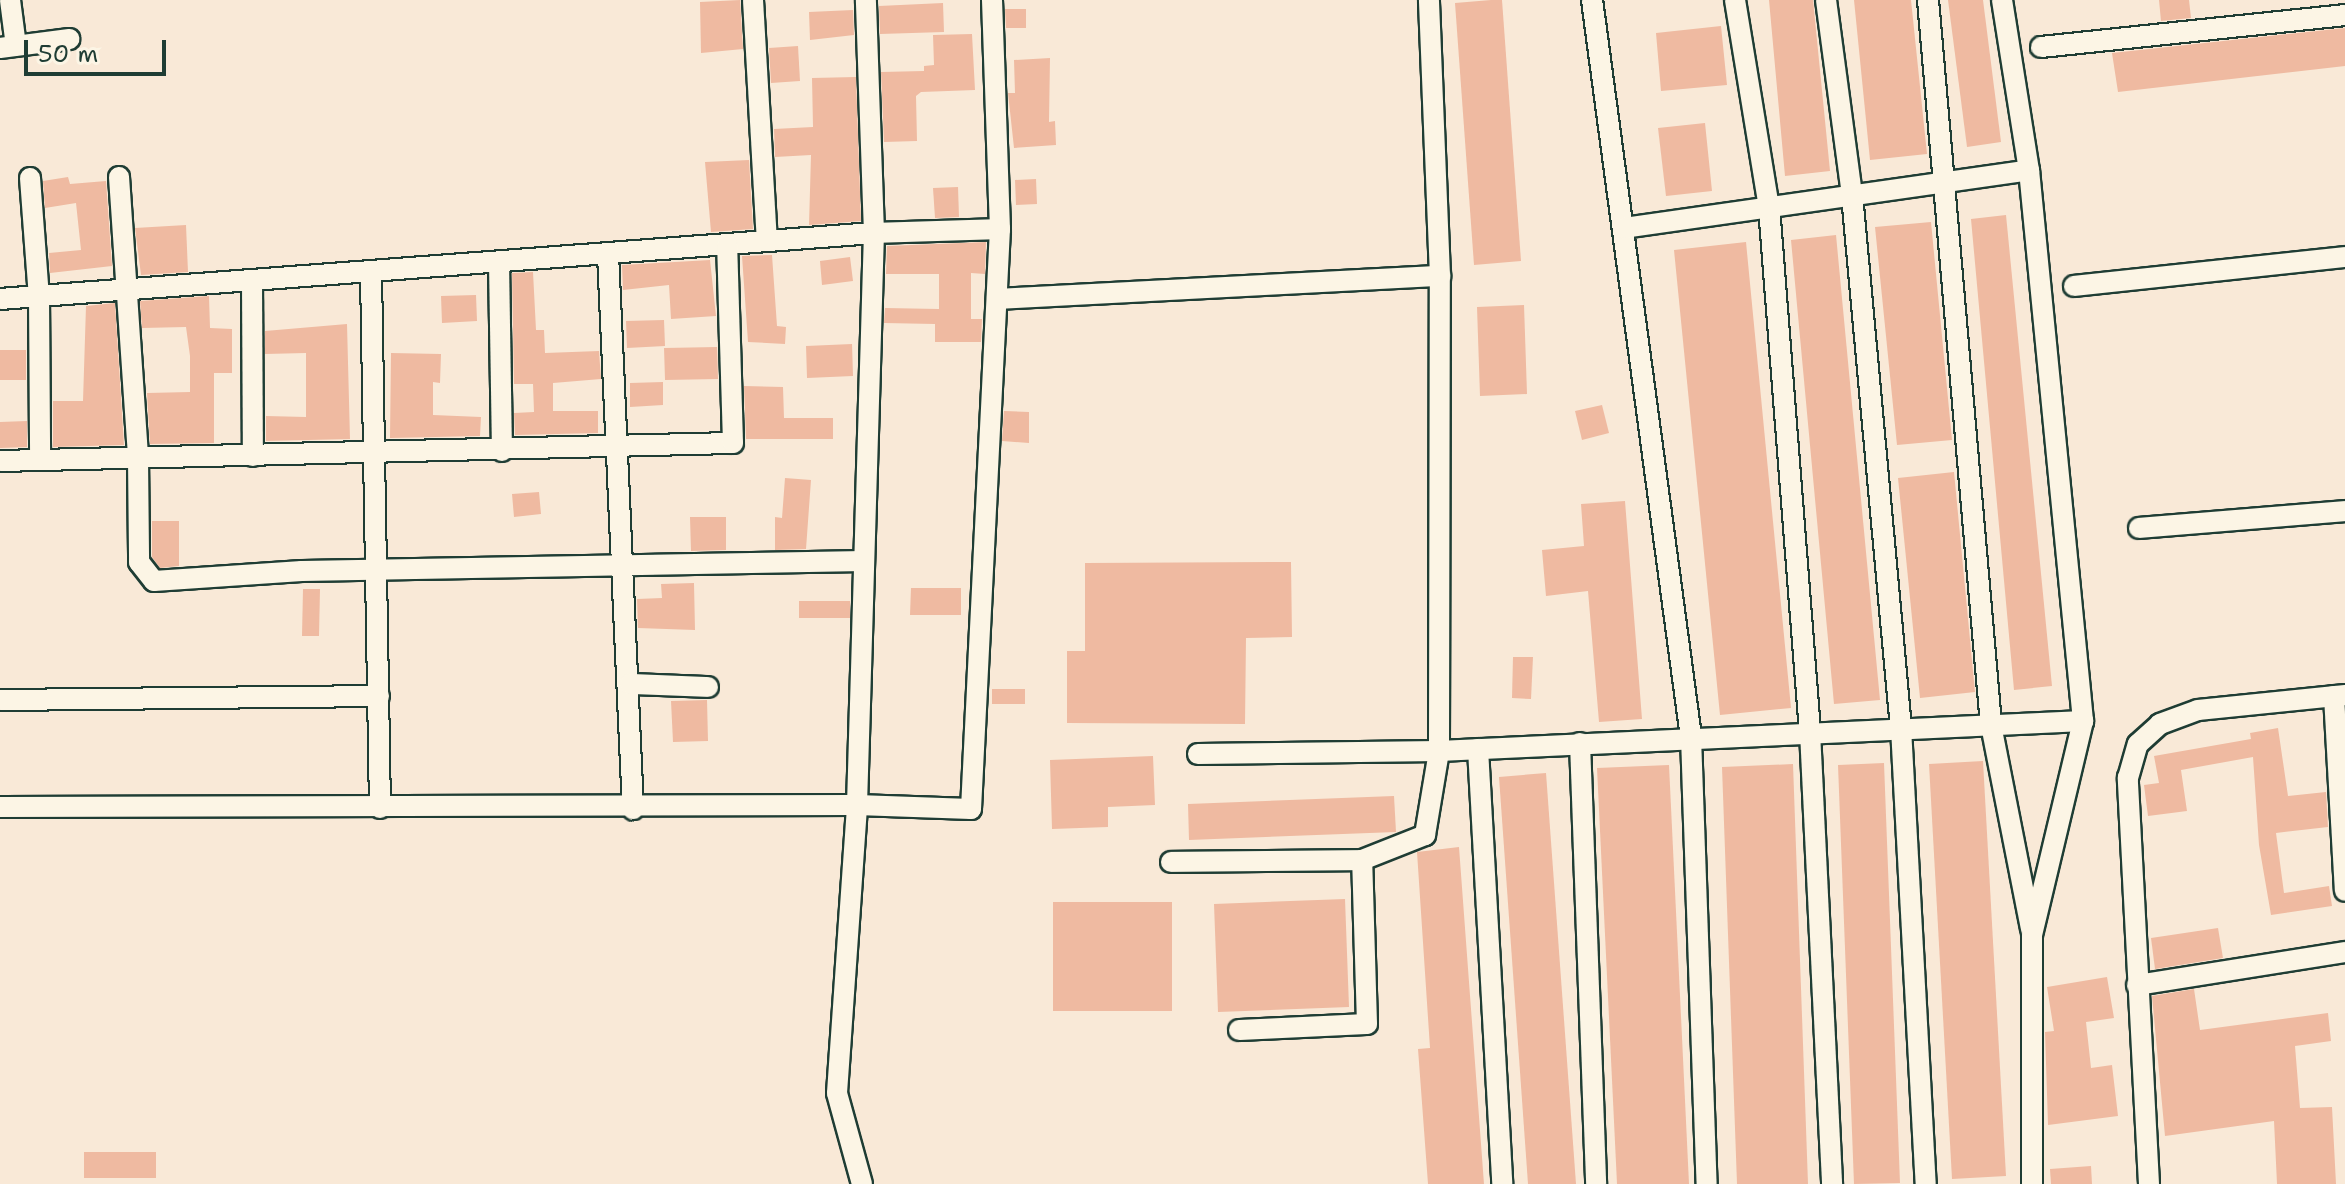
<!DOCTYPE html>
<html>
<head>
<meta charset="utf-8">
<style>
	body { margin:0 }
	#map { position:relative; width:2345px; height:1184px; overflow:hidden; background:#f9e9d7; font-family:"Shantell Sans",sans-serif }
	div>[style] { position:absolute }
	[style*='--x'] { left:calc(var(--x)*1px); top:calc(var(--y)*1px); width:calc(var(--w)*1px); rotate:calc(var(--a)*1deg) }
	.building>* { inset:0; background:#efbaa1 }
	.roads { filter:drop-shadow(2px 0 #1f3d34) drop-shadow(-2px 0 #1f3d34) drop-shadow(0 2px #1f3d34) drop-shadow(0 -2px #1f3d34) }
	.minor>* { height:20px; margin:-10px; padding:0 10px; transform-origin:10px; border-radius:10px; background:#fcf5e5 }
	span { translate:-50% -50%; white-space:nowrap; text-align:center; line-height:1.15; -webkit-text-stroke:7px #fcf5e5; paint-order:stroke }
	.scale { position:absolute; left:24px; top:40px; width:142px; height:36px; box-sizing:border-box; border:4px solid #1f3d34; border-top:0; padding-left:10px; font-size:24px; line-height:28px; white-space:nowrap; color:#1f3d34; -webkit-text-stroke:6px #fcf5e5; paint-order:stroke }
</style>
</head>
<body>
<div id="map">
	<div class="building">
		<i style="clip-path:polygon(740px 0,743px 49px,701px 53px,700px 2px)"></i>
		<i style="clip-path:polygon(1491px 0,1502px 0,1521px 261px,1474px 265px,1455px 3px)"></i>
		<i style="clip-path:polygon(1769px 0,1813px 0,1830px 171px,1785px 176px)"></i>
		<i style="clip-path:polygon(1854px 0,1911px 0,1927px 154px,1870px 160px)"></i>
		<i style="clip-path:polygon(1948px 0,1983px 0,2001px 142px,1967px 147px)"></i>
		<i style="clip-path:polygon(2159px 0,2189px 0,2191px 18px,2161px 21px)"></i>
		<i style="clip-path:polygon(943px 3px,944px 32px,880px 34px,879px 6px)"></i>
		<i style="clip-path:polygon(1005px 9px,1026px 9px,1026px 28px,1006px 28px)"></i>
		<i style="clip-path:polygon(853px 10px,854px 35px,810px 40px,809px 12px)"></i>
		<i style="clip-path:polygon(1721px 26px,1727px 85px,1661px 91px,1656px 33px)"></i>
		<i style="clip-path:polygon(2345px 28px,2345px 66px,2118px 92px,2112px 53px)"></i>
		<i style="clip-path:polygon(972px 34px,975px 90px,921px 92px,916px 96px,917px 141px,884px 142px,881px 72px,924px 71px,924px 66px,934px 65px,933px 35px)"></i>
		<i style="clip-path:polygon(798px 46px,800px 81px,771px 83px,769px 48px)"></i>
		<i style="clip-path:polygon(1050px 58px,1049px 122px,1055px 121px,1056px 145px,1014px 148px,1008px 93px,1015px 93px,1014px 60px)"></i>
		<i style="clip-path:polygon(856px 77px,861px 221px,809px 225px,811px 155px,775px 157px,774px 129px,813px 127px,812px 78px)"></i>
		<i style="clip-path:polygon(1705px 123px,1712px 191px,1666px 196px,1658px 128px)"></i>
		<i style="clip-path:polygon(749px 160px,753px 229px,711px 232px,705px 162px)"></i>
		<i style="clip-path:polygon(68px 177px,70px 184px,106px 181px,112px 266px,50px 273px,49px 253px,81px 250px,76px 203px,45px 208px,43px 181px)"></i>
		<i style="clip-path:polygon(1036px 179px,1037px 204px,1016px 205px,1015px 180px)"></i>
		<i style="clip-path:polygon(958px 187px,959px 217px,935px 218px,933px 188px)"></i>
		<i style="clip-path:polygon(2006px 215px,2052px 686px,2014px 690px,1971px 219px)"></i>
		<i style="clip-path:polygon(1931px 222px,1952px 440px,1897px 445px,1875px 227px)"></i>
		<i style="clip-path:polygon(186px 225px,188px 272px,141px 275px,135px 228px)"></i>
		<i style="clip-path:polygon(1836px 235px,1880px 700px,1834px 704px,1791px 240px)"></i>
		<i style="clip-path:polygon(986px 242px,985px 274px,971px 273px,971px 319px,982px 319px,981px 342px,935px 342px,935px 324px,884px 323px,885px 308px,939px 309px,939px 274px,886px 274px,887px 246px)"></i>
		<i style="clip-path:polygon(1746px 242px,1791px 708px,1720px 715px,1674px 250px)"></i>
		<i style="clip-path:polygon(772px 255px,777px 326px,786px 327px,785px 344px,748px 342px,742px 256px)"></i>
		<i style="clip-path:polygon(850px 257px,853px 281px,822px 285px,820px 261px)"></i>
		<i style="clip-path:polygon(710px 260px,716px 316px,671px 319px,669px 285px,623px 290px,622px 265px)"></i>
		<i style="clip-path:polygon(533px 272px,536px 330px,544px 330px,545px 353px,599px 351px,601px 379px,553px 383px,553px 411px,598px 411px,598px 433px,515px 435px,514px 413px,534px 412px,533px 384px,514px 384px,512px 273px)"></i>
		<i style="clip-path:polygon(476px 295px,477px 321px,442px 323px,441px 296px)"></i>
		<i style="clip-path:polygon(209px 296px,210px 328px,232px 329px,232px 373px,214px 373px,214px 443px,150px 444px,147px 393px,190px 392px,190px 356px,186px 327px,142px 328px,140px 301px)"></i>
		<i style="clip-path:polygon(115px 303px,124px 445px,53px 447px,53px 401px,83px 401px,86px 306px)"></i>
		<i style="clip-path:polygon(1524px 305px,1527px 394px,1480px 396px,1477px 307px)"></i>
		<i style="clip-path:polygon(664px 320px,665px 346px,627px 348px,626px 321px)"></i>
		<i style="clip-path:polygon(347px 324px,350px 439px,266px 441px,266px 416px,306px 417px,306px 353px,265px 354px,265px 331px)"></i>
		<i style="clip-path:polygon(852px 344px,853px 376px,807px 378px,806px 346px)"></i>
		<i style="clip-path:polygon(717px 347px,718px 379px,665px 380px,664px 348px)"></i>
		<i style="clip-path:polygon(0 350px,26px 350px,26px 380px,0 380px)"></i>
		<i style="clip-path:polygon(391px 353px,441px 354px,440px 383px,433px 382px,433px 415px,481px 417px,480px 436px,390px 438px)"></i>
		<i style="clip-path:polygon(663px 382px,663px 405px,630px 407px,630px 383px)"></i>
		<i style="clip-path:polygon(744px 386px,783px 387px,784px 418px,833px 418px,833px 439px,746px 439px)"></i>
		<i style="clip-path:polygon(1602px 405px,1609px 433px,1582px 440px,1575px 411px)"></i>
		<i style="clip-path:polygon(1004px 411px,1029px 412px,1029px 443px,1002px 441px)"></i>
		<i style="clip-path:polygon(27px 421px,27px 447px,0 448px,0 422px)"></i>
		<i style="clip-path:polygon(1954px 472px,1975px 692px,1920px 698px,1898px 478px)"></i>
		<i style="clip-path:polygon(785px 478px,811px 480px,806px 549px,775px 550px,775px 517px,782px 518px)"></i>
		<i style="clip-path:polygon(539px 492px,541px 514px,514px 517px,512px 494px)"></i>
		<i style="clip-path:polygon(1625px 501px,1642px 719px,1599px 722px,1588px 591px,1546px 596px,1542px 550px,1584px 546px,1581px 504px)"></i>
		<i style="clip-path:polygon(690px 517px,726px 517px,726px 550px,691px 551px)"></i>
		<i style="clip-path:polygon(152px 521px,179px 521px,179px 566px,160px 568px,152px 557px)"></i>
		<i style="clip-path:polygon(1291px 562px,1292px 637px,1246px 638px,1245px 724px,1067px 723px,1067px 651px,1085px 651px,1085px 563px)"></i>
		<i style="clip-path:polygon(694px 583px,695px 630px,638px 628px,637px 599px,662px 598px,661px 584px)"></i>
		<i style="clip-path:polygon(911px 588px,961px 588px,961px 615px,910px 615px)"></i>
		<i style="clip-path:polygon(303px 589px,320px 589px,319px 636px,302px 636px)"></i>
		<i style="clip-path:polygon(799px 601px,850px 601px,850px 618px,799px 618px)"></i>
		<i style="clip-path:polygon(1513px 657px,1533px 657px,1531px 699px,1512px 698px)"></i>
		<i style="clip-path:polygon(992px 689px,1025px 689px,1025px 704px,992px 704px)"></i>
		<i style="clip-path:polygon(707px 700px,708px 741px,673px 742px,671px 701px)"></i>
		<i style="clip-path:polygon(2278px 728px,2288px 796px,2326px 792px,2328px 827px,2276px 833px,2284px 893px,2329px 886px,2332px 906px,2271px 915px,2259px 845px,2253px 757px,2181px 770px,2187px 811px,2148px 816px,2144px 785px,2159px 783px,2154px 756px,2251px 739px,2250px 733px)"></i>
		<i style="clip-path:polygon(1153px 756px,1155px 805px,1108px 807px,1108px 827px,1052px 829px,1050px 760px)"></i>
		<i style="clip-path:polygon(1983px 761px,2006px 1176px,1952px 1179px,1929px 764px)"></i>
		<i style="clip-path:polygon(1884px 763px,1900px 1183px,1854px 1184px,1838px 765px)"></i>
		<i style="clip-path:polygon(1793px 764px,1808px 1184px,1737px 1184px,1722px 767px)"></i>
		<i style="clip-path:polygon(1669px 765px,1689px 1184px,1617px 1184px,1597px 768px)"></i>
		<i style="clip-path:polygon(1546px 773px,1576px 1184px,1528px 1184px,1499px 777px)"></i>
		<i style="clip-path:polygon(1394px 796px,1396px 832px,1189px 840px,1188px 804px)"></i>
		<i style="clip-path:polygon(1459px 847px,1484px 1184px,1428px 1184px,1418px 1049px,1430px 1048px,1417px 852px)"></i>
		<i style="clip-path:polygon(1345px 899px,1349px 1007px,1218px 1012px,1214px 904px)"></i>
		<i style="clip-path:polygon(1053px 902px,1172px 902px,1172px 1011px,1053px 1011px)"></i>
		<i style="clip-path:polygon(2218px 928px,2223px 958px,2155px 969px,2151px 938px)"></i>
		<i style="clip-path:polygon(2107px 977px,2114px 1018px,2086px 1022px,2091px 1068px,2112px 1065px,2118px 1116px,2048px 1125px,2045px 1032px,2054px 1031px,2047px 987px)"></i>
		<i style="clip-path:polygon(2194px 989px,2200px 1030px,2328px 1013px,2331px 1041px,2295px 1046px,2300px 1108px,2332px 1107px,2336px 1184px,2277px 1184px,2274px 1121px,2165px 1136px,2152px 996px)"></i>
		<i style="clip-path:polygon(84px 1152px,156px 1152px,156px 1178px,84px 1178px)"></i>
		<i style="clip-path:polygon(2091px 1166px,2092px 1184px,2051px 1184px,2050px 1169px)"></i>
	</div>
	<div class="roads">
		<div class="minor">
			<i style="--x:10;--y:0;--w:46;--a:82.6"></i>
			<i style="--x:753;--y:0;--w:241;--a:86.7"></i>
			<i style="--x:1592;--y:0;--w:744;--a:82.35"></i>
			<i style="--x:1691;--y:737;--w:447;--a:88"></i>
			<i style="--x:1735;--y:0;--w:210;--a:80.7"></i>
			<i style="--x:1769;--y:207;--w:527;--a:85.53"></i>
			<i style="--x:1810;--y:732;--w:453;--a:87.2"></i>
			<i style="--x:1826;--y:0;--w:197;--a:82.4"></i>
			<i style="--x:1852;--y:195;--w:535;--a:84.75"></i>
			<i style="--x:1901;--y:728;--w:457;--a:86.9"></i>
			<i style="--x:1928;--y:0;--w:728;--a:85.03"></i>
			<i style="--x:1991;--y:725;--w:208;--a:78.9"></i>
			<i style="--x:2002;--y:0;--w:172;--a:81"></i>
			<i style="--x:2029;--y:170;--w:554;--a:84.4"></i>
			<i style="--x:2083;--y:721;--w:220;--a:103.4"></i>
			<i style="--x:2032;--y:935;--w:249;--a:90"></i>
			<i style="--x:2041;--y:47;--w:306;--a:-6"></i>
			<i style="--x:0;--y:48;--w:70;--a:-7.4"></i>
			<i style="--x:119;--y:177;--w:282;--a:86.1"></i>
			<i style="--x:138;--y:458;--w:104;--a:89.4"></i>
			<i style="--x:139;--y:562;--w:24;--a:52"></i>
			<i style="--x:154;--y:581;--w:148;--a:-3.9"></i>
			<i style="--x:302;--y:571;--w:562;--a:-1.02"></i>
			<i style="--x:30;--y:178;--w:119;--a:85.7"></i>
			<i style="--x:39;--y:297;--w:163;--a:89.6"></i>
			<i style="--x:1624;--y:228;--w:409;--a:-8.1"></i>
			<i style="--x:608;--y:254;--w:556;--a:87.42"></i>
			<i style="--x:499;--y:262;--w:189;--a:89.1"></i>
			<i style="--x:371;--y:272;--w:536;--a:89.04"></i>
			<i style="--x:252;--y:281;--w:175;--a:89.7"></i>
			<i style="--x:2074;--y:286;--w:273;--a:-6.1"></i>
			<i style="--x:0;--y:299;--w:876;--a:-4.32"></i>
			<i style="--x:874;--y:233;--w:126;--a:-1.8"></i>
			<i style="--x:997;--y:299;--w:444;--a:-3"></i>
			<i style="--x:0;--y:461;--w:733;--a:-1.41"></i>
			<i style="--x:733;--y:443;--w:198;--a:-91.7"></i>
			<i style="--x:2139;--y:528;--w:207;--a:-4.7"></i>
			<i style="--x:630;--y:684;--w:78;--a:2.2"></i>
			<i style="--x:2334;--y:696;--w:195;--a:86.8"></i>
			<i style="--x:0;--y:700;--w:379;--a:-0.6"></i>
			<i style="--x:1580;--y:743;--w:441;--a:87.9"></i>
			<i style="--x:1478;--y:749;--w:436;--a:86.8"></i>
			<i style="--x:1198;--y:754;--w:241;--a:-0.7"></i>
			<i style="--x:1439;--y:751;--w:645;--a:-2.67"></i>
			<i style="--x:0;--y:807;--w:857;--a:-0.13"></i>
			<i style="--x:857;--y:805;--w:114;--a:2"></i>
			<i style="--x:971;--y:809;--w:581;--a:-87.14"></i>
			<i style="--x:1000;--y:229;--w:229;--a:-92"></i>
			<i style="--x:1171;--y:862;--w:191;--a:-0.6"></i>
			<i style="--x:2137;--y:985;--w:211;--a:-9"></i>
			<i style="--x:1239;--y:1030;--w:128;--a:-2.7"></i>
			<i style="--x:1367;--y:1024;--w:164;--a:-91.7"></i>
			<i style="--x:1362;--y:860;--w:68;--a:-21.6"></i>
			<i style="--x:1425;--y:835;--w:85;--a:-80.5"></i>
			<i style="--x:1439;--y:751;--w:475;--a:-89.9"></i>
			<i style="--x:1440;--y:276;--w:276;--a:-92.3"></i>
			<i style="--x:862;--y:1184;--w:94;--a:-105.4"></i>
			<i style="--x:837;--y:1093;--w:289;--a:-86"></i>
			<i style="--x:857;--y:805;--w:572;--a:-88.3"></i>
			<i style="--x:874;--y:233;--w:233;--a:-92"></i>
			<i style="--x:2149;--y:1184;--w:407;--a:-93"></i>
			<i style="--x:2128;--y:778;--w:35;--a:-74"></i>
			<i style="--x:2138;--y:744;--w:30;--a:-42"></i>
			<i style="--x:2160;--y:724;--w:40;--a:-20.2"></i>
			<i style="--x:2198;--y:710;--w:148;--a:-5.8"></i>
		</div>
	</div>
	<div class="scale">50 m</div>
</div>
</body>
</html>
